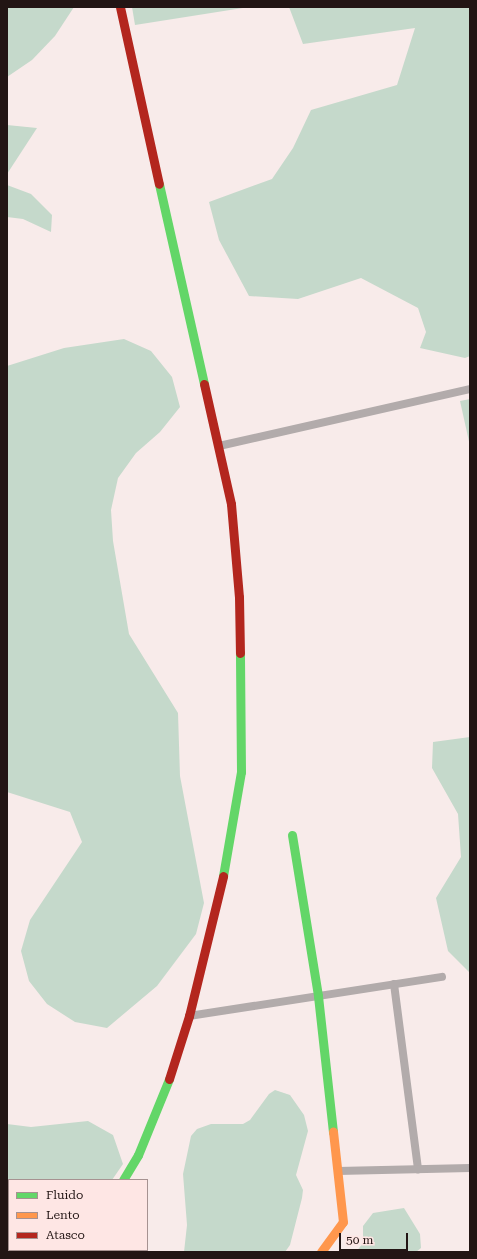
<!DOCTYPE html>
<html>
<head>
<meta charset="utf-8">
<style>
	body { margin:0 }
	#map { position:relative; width:477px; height:1259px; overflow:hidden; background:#f8ebea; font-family:"Roboto Serif",serif }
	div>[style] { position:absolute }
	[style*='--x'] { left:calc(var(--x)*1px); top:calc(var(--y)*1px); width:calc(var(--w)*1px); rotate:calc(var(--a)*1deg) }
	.green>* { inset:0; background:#c5d9cb }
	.street>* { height:8px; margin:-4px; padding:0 4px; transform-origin:4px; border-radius:4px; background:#b2abab }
	.fast>* { height:9px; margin:-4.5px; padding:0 4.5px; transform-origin:4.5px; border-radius:4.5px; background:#63d668 }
	.slow>* { height:9px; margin:-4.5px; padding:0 4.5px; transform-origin:4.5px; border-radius:4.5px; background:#ff974d }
	.jam>* { height:9px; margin:-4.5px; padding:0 4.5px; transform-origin:4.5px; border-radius:4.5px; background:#b3261e }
	span { translate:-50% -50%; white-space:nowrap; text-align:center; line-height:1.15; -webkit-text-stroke:3px #fee6e4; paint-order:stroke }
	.frame { position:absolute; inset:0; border:8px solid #221514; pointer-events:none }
	.legend { position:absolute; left:8px; top:1179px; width:140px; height:72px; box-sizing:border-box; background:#fee6e4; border:1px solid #a69291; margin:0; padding:5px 7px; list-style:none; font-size:12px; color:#221514 }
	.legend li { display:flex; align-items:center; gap:8px; height:20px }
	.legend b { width:20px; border:1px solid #a69291 }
	.scale { position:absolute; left:339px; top:1233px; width:69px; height:18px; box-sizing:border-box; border:2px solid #221514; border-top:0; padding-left:5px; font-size:12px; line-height:14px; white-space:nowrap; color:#221514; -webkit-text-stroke:3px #fee6e4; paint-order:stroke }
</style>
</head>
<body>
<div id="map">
	<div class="green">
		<i style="clip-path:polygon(7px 7px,74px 7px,55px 36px,32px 60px,7px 77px)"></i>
		<i style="clip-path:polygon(132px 7px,249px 7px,135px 25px)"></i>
		<i style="clip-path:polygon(289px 7px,470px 7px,470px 356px,465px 358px,420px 348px,426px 332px,418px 308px,361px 278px,298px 299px,249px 296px,219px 240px,209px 202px,272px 179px,293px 148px,311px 110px,397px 85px,415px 28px,303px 44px)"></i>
		<i style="clip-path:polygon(7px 125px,37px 128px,7px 174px)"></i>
		<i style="clip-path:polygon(7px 185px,31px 194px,52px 215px,51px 232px,23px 219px,7px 217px)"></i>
		<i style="clip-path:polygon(124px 339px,151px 351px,172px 377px,180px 407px,160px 432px,136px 453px,118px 478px,111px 510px,113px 541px,129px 634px,178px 713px,180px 776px,204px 903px,196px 934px,157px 986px,107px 1028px,75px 1022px,47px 1004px,29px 981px,21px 951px,30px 920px,82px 842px,70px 812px,7px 792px,7px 366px,64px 348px)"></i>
		<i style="clip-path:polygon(470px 399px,470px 446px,460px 401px)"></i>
		<i style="clip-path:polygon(470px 737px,470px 973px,448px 951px,436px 898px,461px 857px,458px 814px,432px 768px,433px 742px)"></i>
		<i style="clip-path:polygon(275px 1090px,290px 1095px,304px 1115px,308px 1131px,296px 1175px,303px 1190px,302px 1198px,290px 1245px,285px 1252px,184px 1252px,187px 1225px,183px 1174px,191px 1136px,197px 1129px,211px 1124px,243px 1124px,250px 1120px,269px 1094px)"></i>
		<i style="clip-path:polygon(88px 1121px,113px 1135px,123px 1164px,112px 1180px,9px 1180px,7px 1230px,7px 1124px,31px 1127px)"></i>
		<i style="clip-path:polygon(404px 1208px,420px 1234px,421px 1248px,416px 1252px,356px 1252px,363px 1243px,363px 1226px,373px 1213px)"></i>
	</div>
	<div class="street">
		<i style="--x:219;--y:446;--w:257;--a:-12.8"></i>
		<i style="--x:394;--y:984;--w:187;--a:82.6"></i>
		<i style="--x:189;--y:1016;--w:256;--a:-8.8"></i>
		<i style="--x:338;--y:1171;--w:132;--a:-1.3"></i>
		<i style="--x:50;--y:1250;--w:2;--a:90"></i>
		<i style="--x:118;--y:1250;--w:3;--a:45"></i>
	</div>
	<div class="fast">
		<i style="--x:159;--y:184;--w:205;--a:77.3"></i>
		<i style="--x:292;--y:835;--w:163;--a:80.8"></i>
		<i style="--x:318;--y:996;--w:137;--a:83.7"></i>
		<i style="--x:223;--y:876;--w:106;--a:-80.2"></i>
		<i style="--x:241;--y:772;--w:119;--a:-90.5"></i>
		<i style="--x:123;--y:1180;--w:29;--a:-59"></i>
		<i style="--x:138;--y:1155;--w:82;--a:-67.8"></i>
		<i style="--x:7;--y:1240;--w:2;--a:0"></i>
	</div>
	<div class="slow">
		<i style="--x:321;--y:1252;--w:37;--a:-54"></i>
		<i style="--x:343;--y:1222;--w:91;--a:-96.3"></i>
	</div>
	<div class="jam">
		<i style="--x:120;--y:7;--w:181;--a:77.6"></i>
		<i style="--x:204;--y:384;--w:123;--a:77.3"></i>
		<i style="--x:231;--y:504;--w:93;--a:85.1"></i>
		<i style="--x:239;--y:597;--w:56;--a:89"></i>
		<i style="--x:169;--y:1079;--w:66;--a:-72.4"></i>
		<i style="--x:189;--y:1016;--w:144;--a:-76.3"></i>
	</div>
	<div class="frame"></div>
	<ul class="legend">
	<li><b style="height:5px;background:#63d668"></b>Fluido</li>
	<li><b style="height:5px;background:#ff974d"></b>Lento</li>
	<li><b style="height:5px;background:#b3261e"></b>Atasco</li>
	</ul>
	<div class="scale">50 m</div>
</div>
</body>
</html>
